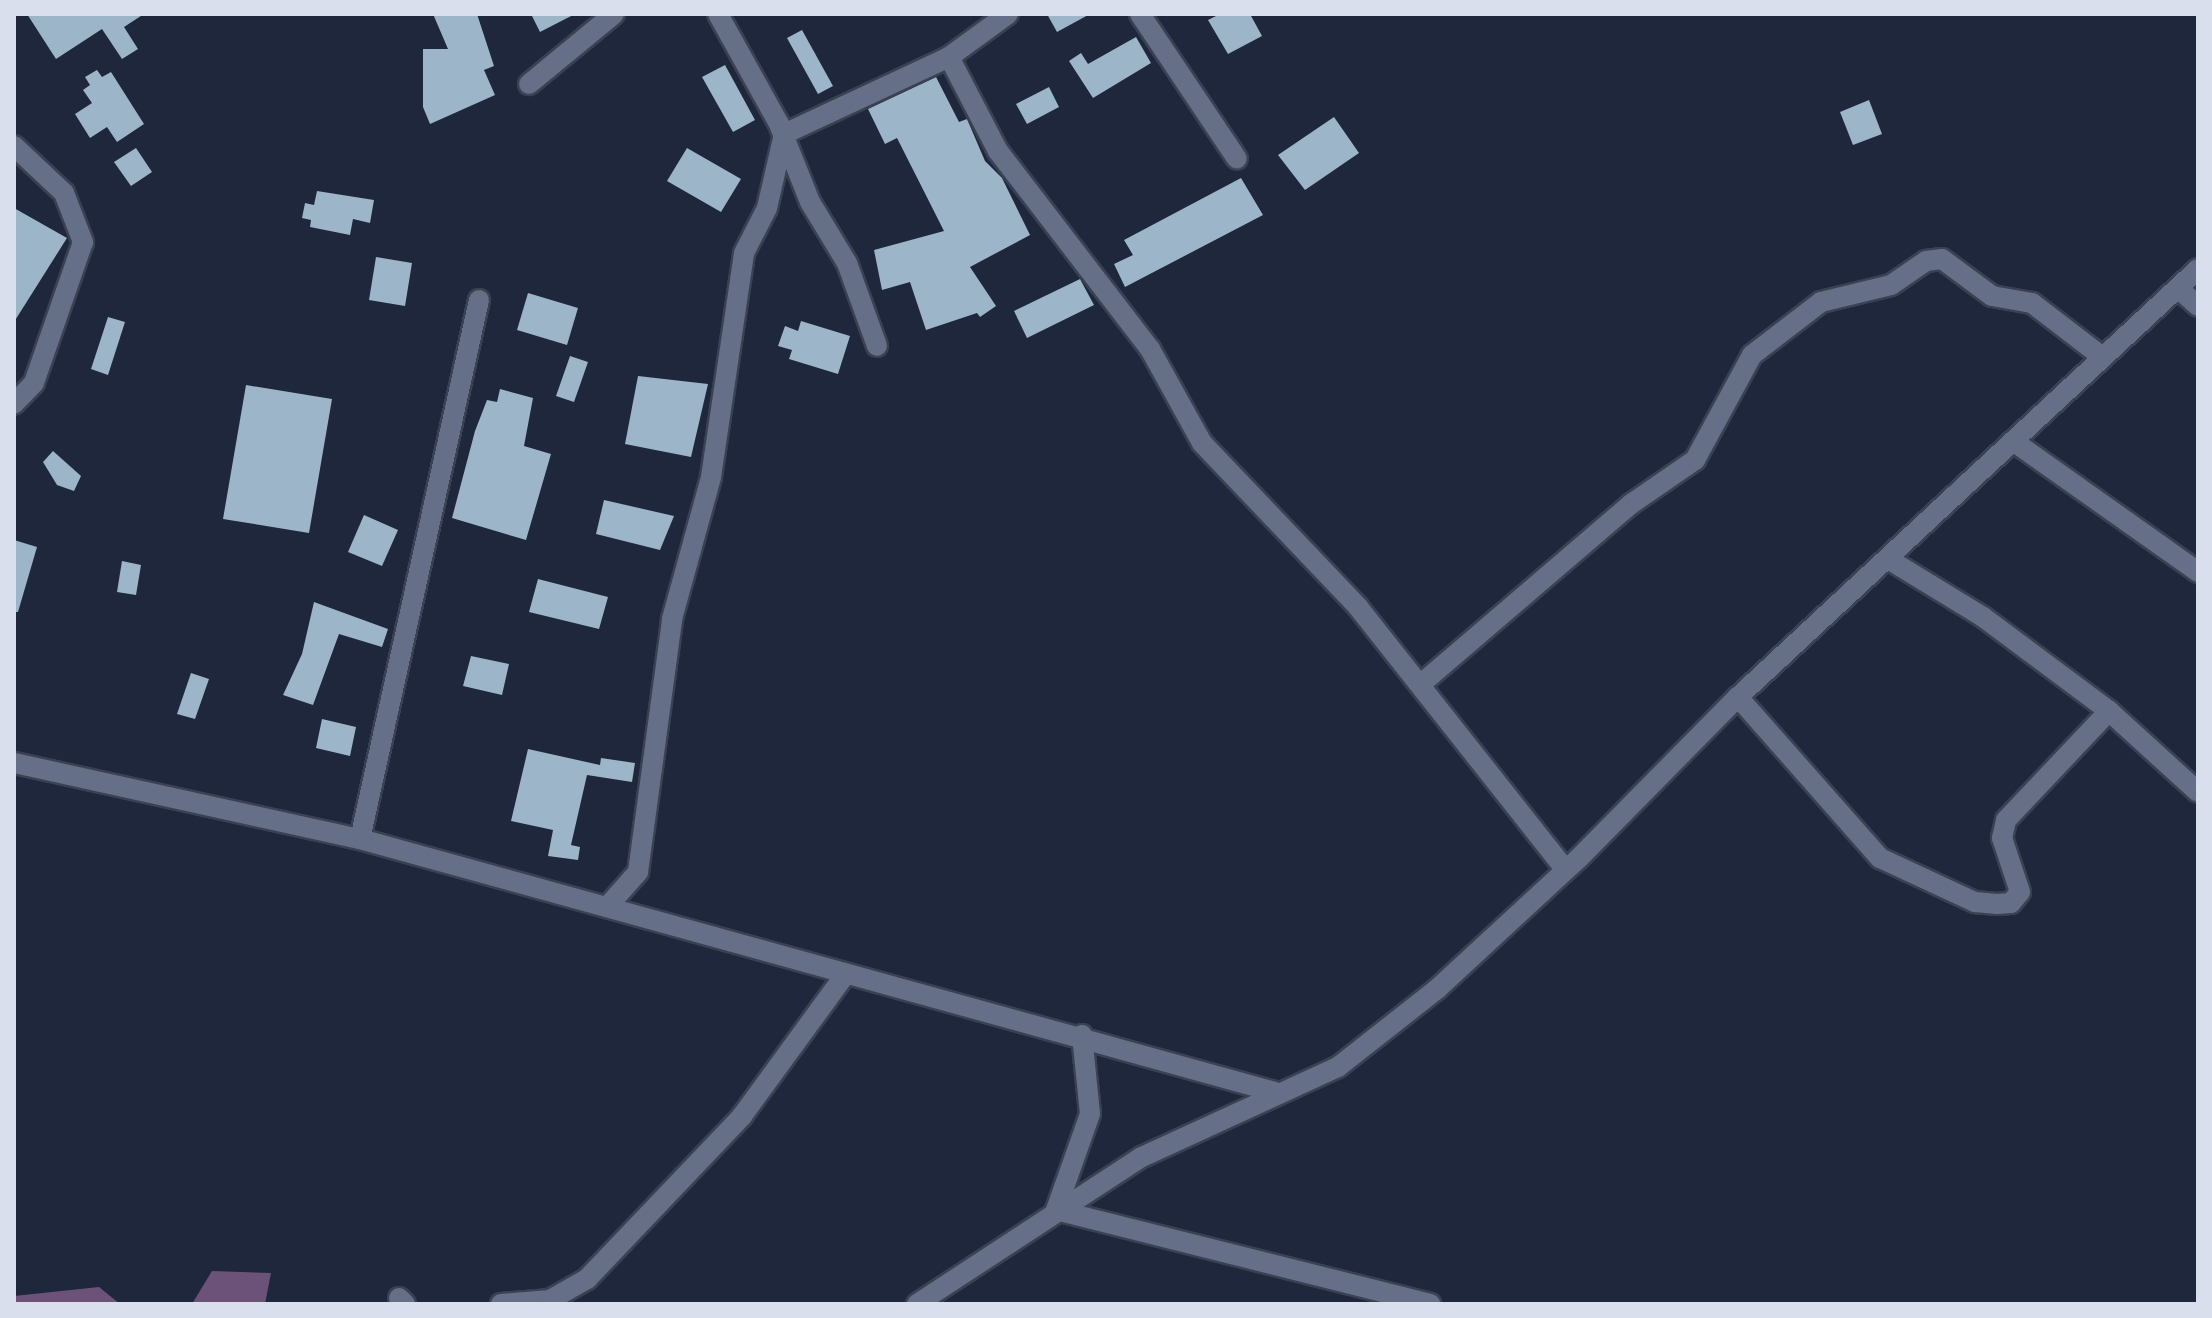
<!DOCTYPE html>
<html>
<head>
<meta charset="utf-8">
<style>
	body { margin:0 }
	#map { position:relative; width:2212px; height:1318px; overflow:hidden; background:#1e273b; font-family:Spectral,serif }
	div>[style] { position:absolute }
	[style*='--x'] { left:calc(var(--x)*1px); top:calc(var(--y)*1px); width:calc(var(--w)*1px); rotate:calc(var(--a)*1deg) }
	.forest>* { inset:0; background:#6c5278 }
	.building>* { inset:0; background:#9db5c9 }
	.roads { filter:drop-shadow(2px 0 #3a4152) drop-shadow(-2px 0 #3a4152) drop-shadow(0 2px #3a4152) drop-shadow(0 -2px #3a4152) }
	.minor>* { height:20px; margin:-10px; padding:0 10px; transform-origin:10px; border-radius:10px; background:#656f87 }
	span { translate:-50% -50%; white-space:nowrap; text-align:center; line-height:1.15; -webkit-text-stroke:8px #0c1019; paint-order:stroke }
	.frame { position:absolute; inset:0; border:16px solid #d9dfed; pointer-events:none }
</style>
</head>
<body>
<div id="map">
	<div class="forest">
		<i style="clip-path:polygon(212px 1271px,271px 1273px,265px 1304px,192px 1304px)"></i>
		<i style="clip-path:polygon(99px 1287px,120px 1304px,14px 1304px,14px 1296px)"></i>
	</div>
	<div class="building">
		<i style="clip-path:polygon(27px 14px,144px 14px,124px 27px,138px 49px,122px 59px,102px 29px,56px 59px)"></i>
		<i style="clip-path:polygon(433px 14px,477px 14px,494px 66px,484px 70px,495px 95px,430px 124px,423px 107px,423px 49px,448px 49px)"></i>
		<i style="clip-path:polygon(531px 14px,575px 14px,540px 32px)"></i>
		<i style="clip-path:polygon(1047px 14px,1090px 14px,1057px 32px)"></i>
		<i style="clip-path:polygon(1220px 14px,1250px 14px,1262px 36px,1228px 54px,1208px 20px)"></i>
		<i style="clip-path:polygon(802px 30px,833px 86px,818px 94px,787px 38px)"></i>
		<i style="clip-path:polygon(1136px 37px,1151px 63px,1093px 98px,1069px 61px,1081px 53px,1088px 64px)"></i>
		<i style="clip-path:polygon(725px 65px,755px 120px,733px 132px,702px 77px)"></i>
		<i style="clip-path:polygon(97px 70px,102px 77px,111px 72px,144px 124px,117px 142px,107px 127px,90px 138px,75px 114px,92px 103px,83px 90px,90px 85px,85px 77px)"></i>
		<i style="clip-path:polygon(936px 77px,959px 122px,967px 119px,985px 161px,1002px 178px,1030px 235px,970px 267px,996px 306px,980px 317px,977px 313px,926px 330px,910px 282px,882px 290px,874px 250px,944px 231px,897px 138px,885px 144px,868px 109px)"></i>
		<i style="clip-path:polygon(1049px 87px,1059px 107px,1027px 124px,1016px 104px)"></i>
		<i style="clip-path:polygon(1869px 100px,1882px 134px,1853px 145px,1840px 112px)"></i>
		<i style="clip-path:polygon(1334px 117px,1359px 153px,1305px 190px,1278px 155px)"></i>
		<i style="clip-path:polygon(136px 148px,152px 172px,131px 186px,114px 162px)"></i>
		<i style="clip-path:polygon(687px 148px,741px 179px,721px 212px,667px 181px)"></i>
		<i style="clip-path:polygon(1241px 178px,1263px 215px,1125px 287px,1114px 264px,1133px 255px,1124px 240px)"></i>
		<i style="clip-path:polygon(317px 191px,374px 200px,370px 223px,353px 219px,350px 235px,310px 227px,311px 220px,302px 218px,305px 203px,314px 205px)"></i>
		<i style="clip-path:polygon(14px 208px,67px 238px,14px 322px)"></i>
		<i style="clip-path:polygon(376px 257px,412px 263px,405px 306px,369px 300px)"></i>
		<i style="clip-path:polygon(1080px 279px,1094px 305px,1027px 338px,1014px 311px)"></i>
		<i style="clip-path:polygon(528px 293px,578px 308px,567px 345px,517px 330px)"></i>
		<i style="clip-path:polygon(108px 317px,125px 322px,108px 375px,91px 369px)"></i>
		<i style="clip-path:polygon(801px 321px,850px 336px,838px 374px,789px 359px,792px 350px,778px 346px,785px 326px,798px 331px)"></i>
		<i style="clip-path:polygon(570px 356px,588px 362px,574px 402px,556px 396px)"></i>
		<i style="clip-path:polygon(638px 376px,708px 384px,691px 457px,625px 444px)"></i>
		<i style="clip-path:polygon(246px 385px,332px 399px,309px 533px,223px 519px)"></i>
		<i style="clip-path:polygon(500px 389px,533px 398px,524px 446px,551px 454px,526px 540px,452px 518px,475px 431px,487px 400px,497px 402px)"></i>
		<i style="clip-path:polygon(53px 451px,81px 476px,74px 491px,57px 485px,43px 462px)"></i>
		<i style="clip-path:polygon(604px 500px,674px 516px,660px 550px,596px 534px)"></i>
		<i style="clip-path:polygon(364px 515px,398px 530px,382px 566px,348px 552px)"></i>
		<i style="clip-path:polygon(14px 540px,37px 547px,18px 612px,14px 612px)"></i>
		<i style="clip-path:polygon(122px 561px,141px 565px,136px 595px,117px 592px)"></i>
		<i style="clip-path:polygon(538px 579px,608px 597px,599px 629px,529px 612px)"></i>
		<i style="clip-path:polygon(314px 602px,388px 629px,382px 647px,339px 634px,313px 705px,283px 695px,302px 654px)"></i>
		<i style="clip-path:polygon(471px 656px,509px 664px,502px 695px,463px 686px)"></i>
		<i style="clip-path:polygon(191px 673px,209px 679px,195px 719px,177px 714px)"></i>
		<i style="clip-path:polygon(322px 719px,356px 727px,350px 756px,316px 748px)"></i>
		<i style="clip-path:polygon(528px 749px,600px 765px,601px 758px,635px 763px,632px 782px,587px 775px,571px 845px,580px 847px,578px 860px,548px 856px,553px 830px,511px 821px)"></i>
	</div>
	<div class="roads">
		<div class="minor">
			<i style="--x:718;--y:14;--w:126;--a:61"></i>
			<i style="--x:779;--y:124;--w:84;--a:68.3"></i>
			<i style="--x:810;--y:202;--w:71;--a:58.8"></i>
			<i style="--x:847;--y:263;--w:88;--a:70.1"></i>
			<i style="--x:1140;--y:14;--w:174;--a:56.2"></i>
			<i style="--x:949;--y:57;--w:106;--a:62.5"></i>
			<i style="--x:998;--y:151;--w:250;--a:52.5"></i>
			<i style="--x:1150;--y:349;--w:107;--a:61"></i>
			<i style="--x:1202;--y:443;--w:226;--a:46.4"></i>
			<i style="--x:1358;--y:607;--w:335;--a:51.7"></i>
			<i style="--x:529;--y:84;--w:110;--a:-39.5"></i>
			<i style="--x:14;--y:146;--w:69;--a:43.2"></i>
			<i style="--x:64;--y:193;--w:53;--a:68.8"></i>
			<i style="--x:83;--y:242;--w:149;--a:109.2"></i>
			<i style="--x:34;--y:383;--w:29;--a:134"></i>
			<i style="--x:2178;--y:288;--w:27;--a:42"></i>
			<i style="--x:2013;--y:441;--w:227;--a:35.3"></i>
			<i style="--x:1888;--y:559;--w:111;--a:31.4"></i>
			<i style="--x:1983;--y:617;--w:157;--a:36.7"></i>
			<i style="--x:2109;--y:711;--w:120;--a:42.3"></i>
			<i style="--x:1421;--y:684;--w:277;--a:-40.6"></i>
			<i style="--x:1631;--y:504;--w:78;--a:-34.5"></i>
			<i style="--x:1695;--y:460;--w:119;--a:-61.5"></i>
			<i style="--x:1752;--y:355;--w:87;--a:-37.5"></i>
			<i style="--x:1821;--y:302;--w:72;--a:-13.7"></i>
			<i style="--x:1891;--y:285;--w:42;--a:-34.4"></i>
			<i style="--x:1926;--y:261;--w:16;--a:-7"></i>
			<i style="--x:1942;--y:259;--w:62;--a:36.5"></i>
			<i style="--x:1992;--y:296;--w:41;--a:9.9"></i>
			<i style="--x:2032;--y:303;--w:87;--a:37.5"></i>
			<i style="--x:1738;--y:697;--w:215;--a:48.6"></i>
			<i style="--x:1880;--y:858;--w:105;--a:24.9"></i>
			<i style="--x:1975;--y:902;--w:22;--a:5"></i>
			<i style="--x:1997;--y:904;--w:14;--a:-4"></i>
			<i style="--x:2011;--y:903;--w:14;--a:-51"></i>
			<i style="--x:2020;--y:892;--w:57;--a:-108.4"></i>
			<i style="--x:2002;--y:838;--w:18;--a:-77"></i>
			<i style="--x:2006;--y:820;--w:150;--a:-46.6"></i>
			<i style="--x:14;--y:763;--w:354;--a:12.4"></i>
			<i style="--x:360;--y:839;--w:949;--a:15.46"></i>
			<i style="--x:360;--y:839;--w:552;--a:-77.55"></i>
			<i style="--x:607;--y:907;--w:47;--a:-48.5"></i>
			<i style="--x:638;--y:872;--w:255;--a:-82.3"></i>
			<i style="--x:672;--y:619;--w:147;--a:-74.6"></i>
			<i style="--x:711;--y:477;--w:226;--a:-81.6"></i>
			<i style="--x:744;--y:253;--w:51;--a:-62.9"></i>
			<i style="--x:767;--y:208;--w:76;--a:-77.1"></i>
			<i style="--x:784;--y:134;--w:182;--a:-25"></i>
			<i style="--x:949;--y:57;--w:73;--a:-36.1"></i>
			<i style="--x:1082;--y:1035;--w:79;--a:84.2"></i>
			<i style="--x:1090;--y:1114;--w:102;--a:109.5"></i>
			<i style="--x:1056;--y:1210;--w:386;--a:14.1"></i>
			<i style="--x:399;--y:1298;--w:8;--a:45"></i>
			<i style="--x:501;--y:1304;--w:49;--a:-4.7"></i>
			<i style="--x:550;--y:1300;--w:43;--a:-29.6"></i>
			<i style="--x:587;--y:1279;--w:225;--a:-46.4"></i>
			<i style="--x:742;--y:1116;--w:175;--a:-53.9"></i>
			<i style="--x:917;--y:1304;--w:269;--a:-33.2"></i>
			<i style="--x:1142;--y:1157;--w:216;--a:-24.7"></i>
			<i style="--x:1338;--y:1067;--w:126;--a:-38.2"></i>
			<i style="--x:1437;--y:989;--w:192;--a:-42.7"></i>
			<i style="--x:1578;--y:859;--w:228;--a:-45.4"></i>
			<i style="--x:1738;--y:697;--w:628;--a:-42.94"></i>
		</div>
	</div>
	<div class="frame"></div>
</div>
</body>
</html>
